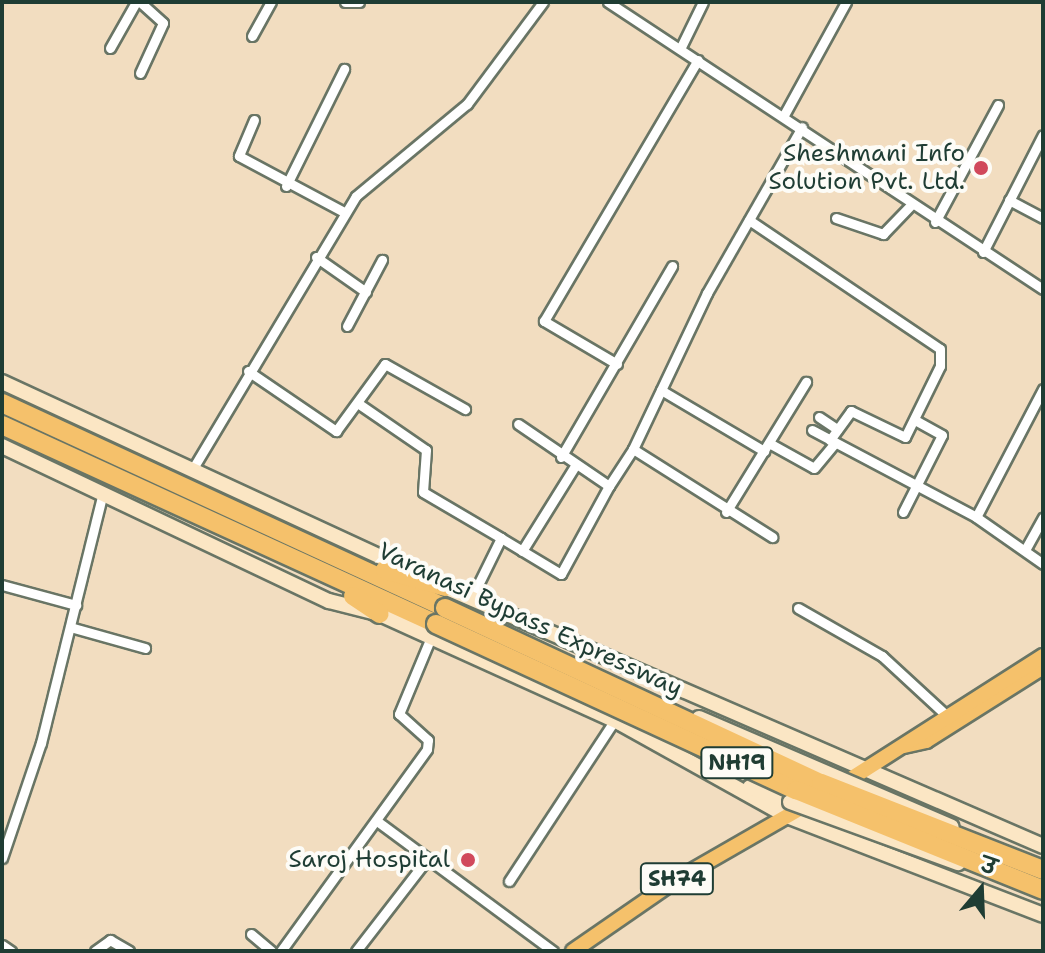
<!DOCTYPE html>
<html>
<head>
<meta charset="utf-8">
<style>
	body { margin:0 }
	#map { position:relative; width:1045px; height:953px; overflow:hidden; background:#f2ddc0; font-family:"Shantell Sans","Playpen Sans Deva",sans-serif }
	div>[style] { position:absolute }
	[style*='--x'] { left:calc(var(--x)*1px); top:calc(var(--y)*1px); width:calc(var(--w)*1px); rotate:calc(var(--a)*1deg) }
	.roads { filter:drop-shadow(2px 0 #697565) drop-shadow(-2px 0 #697565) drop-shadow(0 2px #697565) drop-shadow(0 -2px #697565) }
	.street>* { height:9px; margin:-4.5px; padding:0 4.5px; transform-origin:4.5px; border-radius:4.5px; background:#fff }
	.secondary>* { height:14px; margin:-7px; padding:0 7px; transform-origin:7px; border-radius:7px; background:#fbe6c4 }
	.primary>* { height:14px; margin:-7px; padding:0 7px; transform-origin:7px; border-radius:7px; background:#f5c16b }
	.highway>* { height:18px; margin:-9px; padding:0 9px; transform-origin:9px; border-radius:9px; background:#f5c16b }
	.bridges { filter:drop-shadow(2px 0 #697565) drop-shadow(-2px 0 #697565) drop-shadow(0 2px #697565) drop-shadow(0 -2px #697565) }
	.secondary-bridge>* { height:14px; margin:-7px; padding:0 7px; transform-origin:7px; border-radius:7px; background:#fbe6c4 }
	.highway-bridge>* { height:18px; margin:-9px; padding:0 9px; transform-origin:9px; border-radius:9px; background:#f5c16b }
	.dots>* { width:22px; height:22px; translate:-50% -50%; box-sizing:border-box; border:4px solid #fdfcf7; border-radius:50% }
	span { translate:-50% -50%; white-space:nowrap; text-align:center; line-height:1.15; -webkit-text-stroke:8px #fdfcf7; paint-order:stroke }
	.shield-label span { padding:2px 6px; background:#fdfcf7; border:2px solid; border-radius:6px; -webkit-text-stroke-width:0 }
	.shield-label { font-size:22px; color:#1f3d34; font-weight:700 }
	.poi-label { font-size:24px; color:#1f3d34 }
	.right { translate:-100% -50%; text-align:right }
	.street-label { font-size:24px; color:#1f3d34 }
	.frame { position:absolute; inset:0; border:4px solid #1f3d34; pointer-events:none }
	.north { position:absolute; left:941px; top:849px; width:80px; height:80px; -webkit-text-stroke:6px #fdfcf7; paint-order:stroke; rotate:19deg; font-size:22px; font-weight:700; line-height:32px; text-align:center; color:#1f3d34 }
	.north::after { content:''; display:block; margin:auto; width:28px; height:36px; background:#1f3d34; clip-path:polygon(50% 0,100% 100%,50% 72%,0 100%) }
</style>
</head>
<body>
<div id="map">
	<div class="roads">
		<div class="street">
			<i style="--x:140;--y:2;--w:31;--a:42"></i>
			<i style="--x:163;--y:23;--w:55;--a:114.7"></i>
			<i style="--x:345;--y:2;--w:14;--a:0"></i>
			<i style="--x:608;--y:2;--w:521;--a:33.42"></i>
			<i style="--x:252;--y:36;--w:39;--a:-61"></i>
			<i style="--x:110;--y:48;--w:53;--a:-60.5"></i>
			<i style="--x:680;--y:49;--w:52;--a:-63.9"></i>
			<i style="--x:784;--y:115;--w:129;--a:-61.2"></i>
			<i style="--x:254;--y:120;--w:39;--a:113"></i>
			<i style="--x:239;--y:156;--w:119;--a:28.1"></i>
			<i style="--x:286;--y:186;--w:131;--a:-63.6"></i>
			<i style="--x:1009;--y:200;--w:38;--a:28"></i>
			<i style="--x:836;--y:218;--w:50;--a:18.8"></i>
			<i style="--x:883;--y:234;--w:39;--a:-46"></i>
			<i style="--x:749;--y:220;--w:230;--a:34"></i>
			<i style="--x:940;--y:349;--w:17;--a:90"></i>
			<i style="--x:940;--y:366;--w:79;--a:116.2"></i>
			<i style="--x:905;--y:437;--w:60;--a:-154.3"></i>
			<i style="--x:851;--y:411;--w:36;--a:126"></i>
			<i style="--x:935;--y:222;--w:133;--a:-61.7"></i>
			<i style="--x:983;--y:252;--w:131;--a:-62.9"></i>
			<i style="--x:316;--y:257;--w:61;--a:35"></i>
			<i style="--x:347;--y:326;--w:75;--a:-62.1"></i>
			<i style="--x:617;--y:364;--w:85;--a:-149.5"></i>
			<i style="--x:544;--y:321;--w:303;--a:-59.5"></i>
			<i style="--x:248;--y:371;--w:107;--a:34.3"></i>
			<i style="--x:336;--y:431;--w:83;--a:-53.8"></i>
			<i style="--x:385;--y:364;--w:92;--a:29.4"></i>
			<i style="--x:1043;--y:389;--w:144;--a:117.6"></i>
			<i style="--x:976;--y:517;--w:82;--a:35"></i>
			<i style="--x:661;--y:390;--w:120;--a:30.6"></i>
			<i style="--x:359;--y:404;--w:81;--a:34.5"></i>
			<i style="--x:426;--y:450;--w:42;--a:94.1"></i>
			<i style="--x:423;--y:492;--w:91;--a:30.5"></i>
			<i style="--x:819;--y:417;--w:22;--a:34"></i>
			<i style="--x:812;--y:430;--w:186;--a:27.9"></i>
			<i style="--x:769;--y:443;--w:51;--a:29.1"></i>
			<i style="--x:814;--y:468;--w:33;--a:-50"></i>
			<i style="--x:633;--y:449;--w:173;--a:-64.6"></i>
			<i style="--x:707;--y:293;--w:191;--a:-60.2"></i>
			<i style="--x:561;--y:457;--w:221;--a:-59.8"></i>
			<i style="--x:192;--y:470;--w:319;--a:-59.1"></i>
			<i style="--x:356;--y:196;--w:144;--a:-39.7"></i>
			<i style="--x:467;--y:104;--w:127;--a:-53.3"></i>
			<i style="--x:609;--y:486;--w:44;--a:-57"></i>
			<i style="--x:633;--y:449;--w:165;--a:32.3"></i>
			<i style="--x:726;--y:512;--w:153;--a:-58.4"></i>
			<i style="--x:903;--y:512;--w:86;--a:-63.1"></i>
			<i style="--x:942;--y:435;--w:31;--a:-151"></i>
			<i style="--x:1025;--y:550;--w:37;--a:-61"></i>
			<i style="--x:522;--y:551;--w:100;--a:-58.1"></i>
			<i style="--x:2;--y:585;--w:77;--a:15.1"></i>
			<i style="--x:471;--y:599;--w:68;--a:-63.8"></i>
			<i style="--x:501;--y:538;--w:70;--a:31"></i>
			<i style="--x:561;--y:574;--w:100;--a:-61.4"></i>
			<i style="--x:609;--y:486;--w:110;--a:-145.7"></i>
			<i style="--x:798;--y:608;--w:97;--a:29.7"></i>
			<i style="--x:882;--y:656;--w:88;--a:42.7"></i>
			<i style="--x:70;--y:627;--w:78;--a:15.6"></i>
			<i style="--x:377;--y:821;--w:219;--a:36.5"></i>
			<i style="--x:2;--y:858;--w:121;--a:-71.3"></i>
			<i style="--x:41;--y:743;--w:258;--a:-76.1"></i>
			<i style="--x:509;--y:881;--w:191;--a:-56.7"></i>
			<i style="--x:251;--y:934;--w:26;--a:40"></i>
			<i style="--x:2;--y:945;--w:11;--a:34"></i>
			<i style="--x:95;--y:951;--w:19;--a:-36"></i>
			<i style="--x:110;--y:940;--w:22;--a:30"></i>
			<i style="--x:281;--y:951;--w:249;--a:-54.1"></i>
			<i style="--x:427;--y:749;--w:9;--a:-84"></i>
			<i style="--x:428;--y:740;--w:39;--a:-138"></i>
			<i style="--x:399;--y:714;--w:83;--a:-67.4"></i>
			<i style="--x:356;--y:951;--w:118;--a:-52.3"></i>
		</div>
		<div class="secondary">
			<i style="--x:2;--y:382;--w:456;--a:24.8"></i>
			<i style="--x:2;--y:446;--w:362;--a:25.4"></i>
			<i style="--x:329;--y:601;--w:53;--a:14.3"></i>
			<i style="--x:380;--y:614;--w:264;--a:24.4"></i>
			<i style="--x:620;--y:723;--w:191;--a:29.1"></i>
			<i style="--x:787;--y:816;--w:274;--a:21.1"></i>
			<i style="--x:438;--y:584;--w:659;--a:23.42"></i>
			<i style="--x:750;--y:787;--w:43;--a:20.6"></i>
		</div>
		<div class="primary">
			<i style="--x:904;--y:746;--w:23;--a:-13"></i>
			<i style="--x:926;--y:741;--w:138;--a:-32.3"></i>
			<i style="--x:838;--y:787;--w:243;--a:-32.6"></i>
			<i style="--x:573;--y:951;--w:125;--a:-34.6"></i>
			<i style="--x:676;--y:880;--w:155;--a:-29.9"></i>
		</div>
		<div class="highway">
			<i style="--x:2;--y:403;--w:488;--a:24.8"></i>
			<i style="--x:2;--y:425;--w:477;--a:24.6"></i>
			<i style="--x:385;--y:570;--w:62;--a:15.8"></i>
			<i style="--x:353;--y:596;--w:32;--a:34"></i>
		</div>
	</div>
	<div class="bridges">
		<div class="secondary-bridge">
			<i style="--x:699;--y:718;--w:275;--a:23.3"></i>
			<i style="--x:790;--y:802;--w:179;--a:20"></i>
		</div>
		<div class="highway-bridge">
			<i style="--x:445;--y:608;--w:415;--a:25"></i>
			<i style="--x:821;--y:783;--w:238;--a:21.4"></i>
			<i style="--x:436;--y:624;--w:396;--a:24.8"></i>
			<i style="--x:796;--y:790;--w:266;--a:22"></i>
		</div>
	</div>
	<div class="dots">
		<i style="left:981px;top:168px;background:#d1495b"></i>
		<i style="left:468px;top:860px;background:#d1495b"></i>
	</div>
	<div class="shield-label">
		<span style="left:737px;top:763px">NH19</span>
		<span style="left:677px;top:879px">SH74</span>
	</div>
	<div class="poi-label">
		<span class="right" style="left:965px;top:168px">Sheshmani Info<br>Solution Pvt. Ltd.</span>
		<span class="right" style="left:450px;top:860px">Saroj Hospital</span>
	</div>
	<div class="street-label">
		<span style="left:530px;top:620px;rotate:25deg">Varanasi Bypass Expressway</span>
	</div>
	<div class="frame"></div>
	<div class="north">उ</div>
</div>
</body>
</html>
